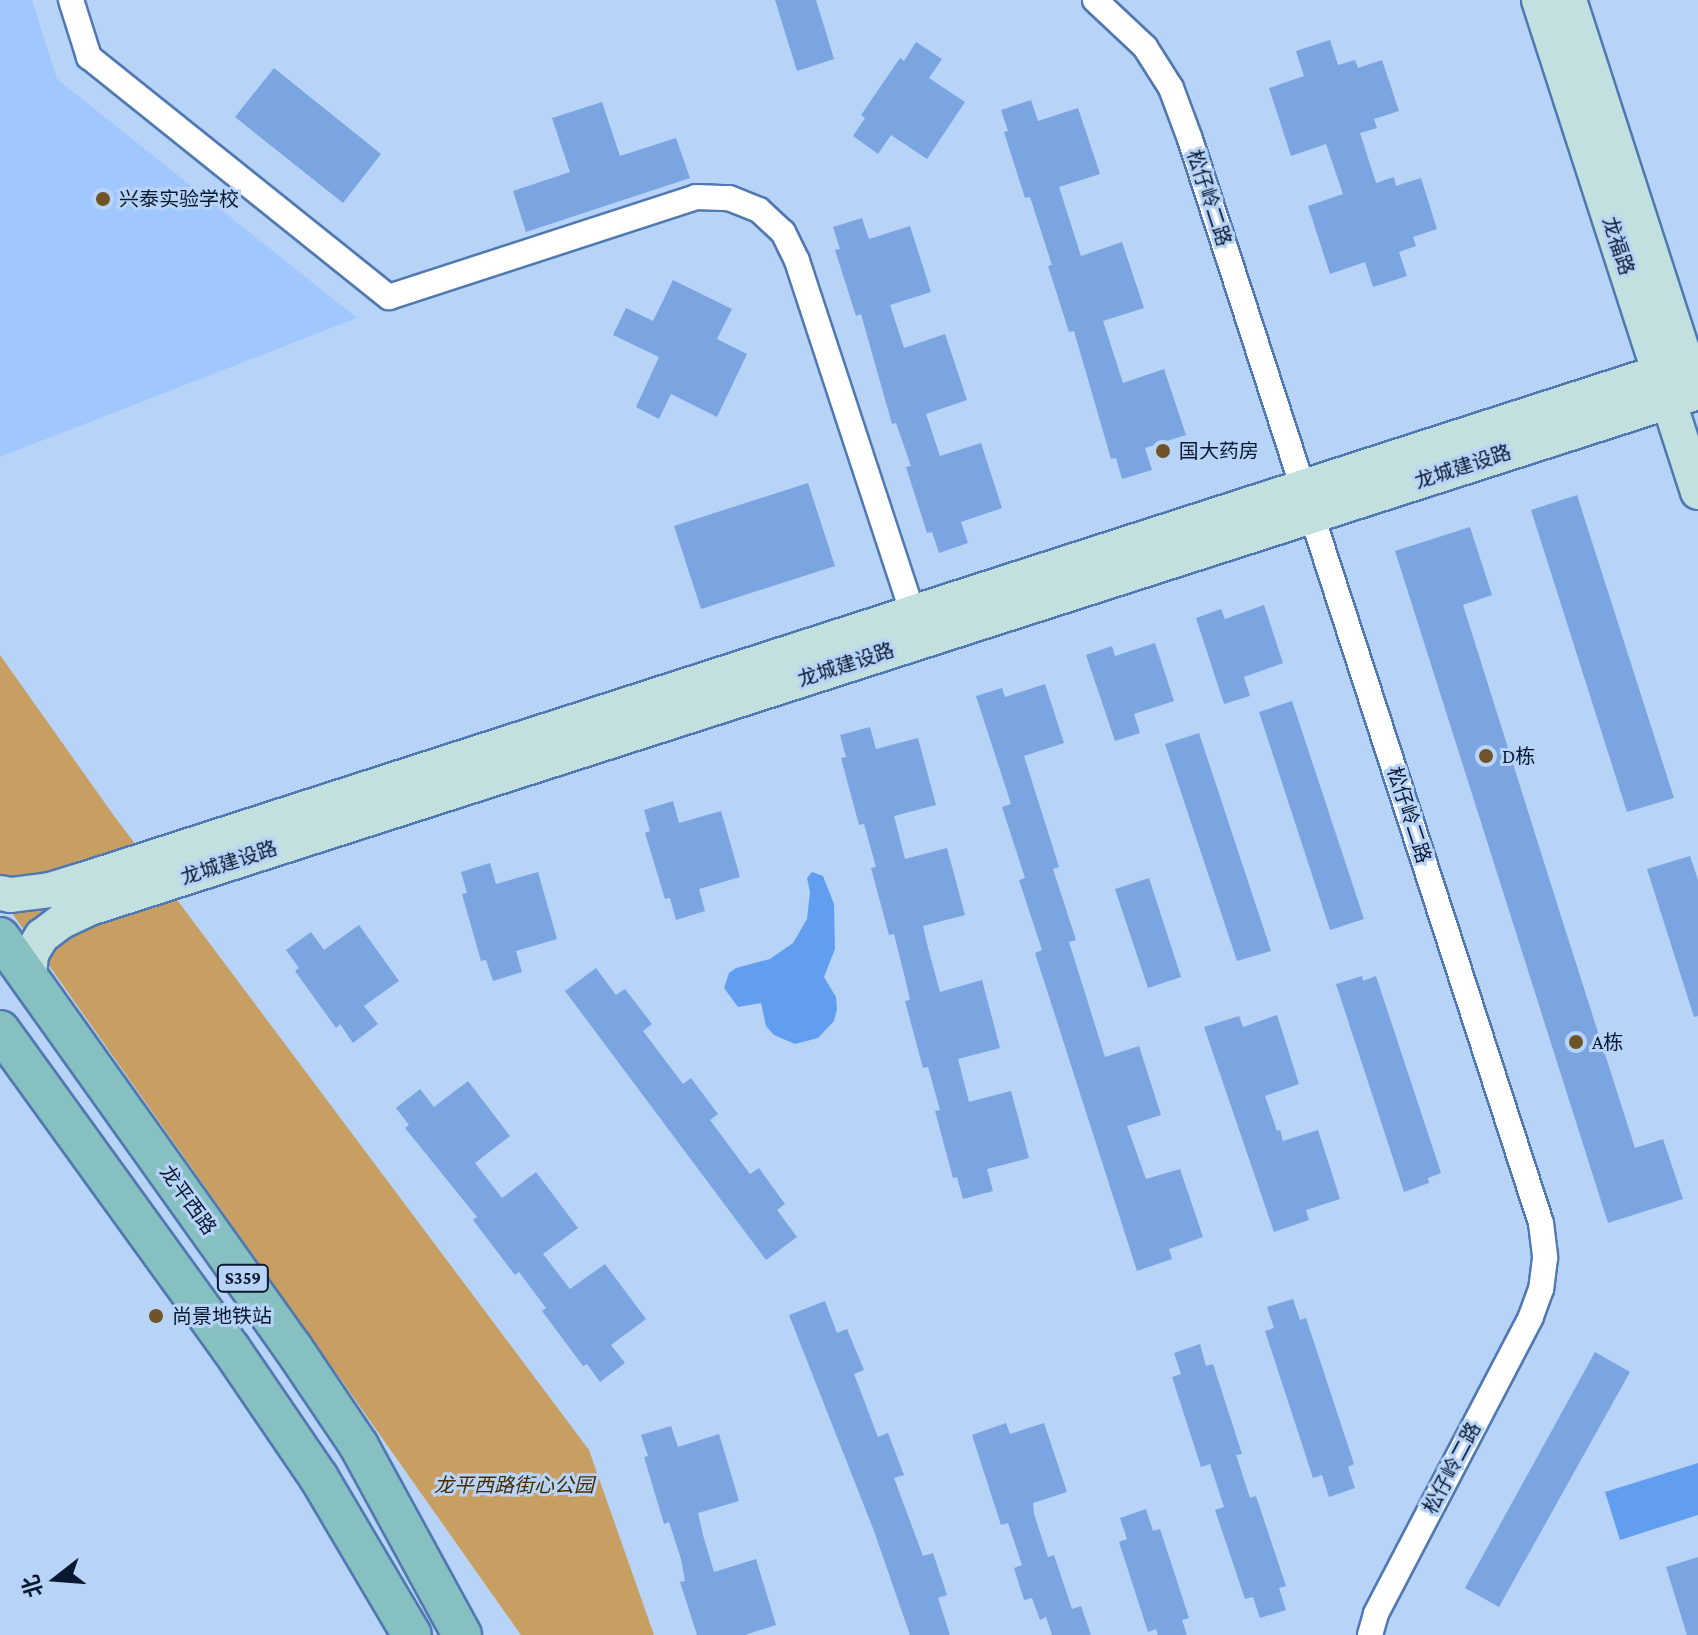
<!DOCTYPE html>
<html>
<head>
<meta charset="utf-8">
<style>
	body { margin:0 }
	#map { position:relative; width:1698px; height:1635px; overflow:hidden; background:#b8d3f8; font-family:"Crimson Pro","Noto Sans SC",serif }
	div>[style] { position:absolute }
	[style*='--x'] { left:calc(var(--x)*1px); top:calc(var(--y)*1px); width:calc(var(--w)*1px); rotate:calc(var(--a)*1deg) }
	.built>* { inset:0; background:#a1c8fe }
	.green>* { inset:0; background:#c89f62 }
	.water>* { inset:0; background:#629eef }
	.building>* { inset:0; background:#7aa5e0 }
	.roads { filter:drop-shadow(2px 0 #5079b1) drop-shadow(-2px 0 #5079b1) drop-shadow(0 2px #5079b1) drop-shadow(0 -2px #5079b1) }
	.street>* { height:24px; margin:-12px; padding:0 12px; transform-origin:12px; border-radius:12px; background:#fff }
	.secondary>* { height:34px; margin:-17px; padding:0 17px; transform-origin:17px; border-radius:17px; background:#c3e0e0 }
	.primary>* { height:38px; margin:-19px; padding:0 19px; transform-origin:19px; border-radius:19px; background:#87c0c1 }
	.dots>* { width:22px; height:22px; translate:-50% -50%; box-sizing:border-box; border:4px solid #b8d3f8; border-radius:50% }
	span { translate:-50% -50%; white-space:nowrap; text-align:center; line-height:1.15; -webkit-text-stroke:6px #b8d3f8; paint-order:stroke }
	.shield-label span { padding:2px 6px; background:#b8d3f8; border:2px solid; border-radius:6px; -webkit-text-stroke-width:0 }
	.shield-label { font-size:18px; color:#091930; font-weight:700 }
	.street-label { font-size:20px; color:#091930 }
	.poi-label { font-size:20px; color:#091930 }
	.left { translate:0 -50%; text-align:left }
	.park-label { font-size:20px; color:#442c00; font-style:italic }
	.north { position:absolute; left:16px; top:1539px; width:80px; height:80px; -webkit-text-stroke:6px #b8d3f8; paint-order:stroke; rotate:253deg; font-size:22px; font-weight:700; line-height:32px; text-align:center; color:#091930 }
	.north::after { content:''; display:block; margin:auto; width:28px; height:36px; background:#091930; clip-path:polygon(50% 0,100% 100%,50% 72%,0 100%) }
</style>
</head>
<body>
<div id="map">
	<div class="built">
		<i style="clip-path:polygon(0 0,32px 0,57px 79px,357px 318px,0 457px)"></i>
	</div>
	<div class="green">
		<i style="clip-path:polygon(0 655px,112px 813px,589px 1450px,654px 1635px,521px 1635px,0 896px)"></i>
	</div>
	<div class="water">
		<i style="clip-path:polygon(812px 872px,823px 876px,834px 904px,835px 949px,824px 977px,836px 997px,837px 1009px,834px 1021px,818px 1038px,795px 1044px,774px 1035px,766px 1026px,761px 1003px,738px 1007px,724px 988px,729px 973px,736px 968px,770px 959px,793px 943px,807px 919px,810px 892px,807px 878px)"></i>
		<i style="clip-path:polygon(1698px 1463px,1698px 1515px,1620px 1540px,1605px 1492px)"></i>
	</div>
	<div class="building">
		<i style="clip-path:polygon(775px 0,816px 0,834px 59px,797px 71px)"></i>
		<i style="clip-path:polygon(1330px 40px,1338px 65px,1355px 60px,1358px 68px,1382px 60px,1399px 111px,1374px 119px,1377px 128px,1360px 133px,1376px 183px,1394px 177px,1396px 186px,1421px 178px,1437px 229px,1413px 237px,1416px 246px,1399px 252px,1407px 276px,1373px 287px,1365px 262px,1330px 274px,1308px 206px,1343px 194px,1326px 144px,1291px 156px,1269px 88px,1304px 76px,1296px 51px)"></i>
		<i style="clip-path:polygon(916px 42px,942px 59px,929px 78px,965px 102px,927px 159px,891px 135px,878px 154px,853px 136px,865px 118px,861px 115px,900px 58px,904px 61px)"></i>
		<i style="clip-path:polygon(274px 68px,381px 154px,343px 203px,235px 117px)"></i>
		<i style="clip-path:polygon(1031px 100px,1038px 121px,1078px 108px,1100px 174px,1059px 187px,1081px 256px,1122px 242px,1144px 308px,1103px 321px,1123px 383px,1164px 369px,1186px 435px,1145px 448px,1152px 470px,1122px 479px,1116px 458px,1111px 459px,1074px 331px,1069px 332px,1048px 266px,1052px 265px,1030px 197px,1025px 198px,1004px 132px,1008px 131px,1001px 110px)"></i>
		<i style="clip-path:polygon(602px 102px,620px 156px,676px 138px,690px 178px,526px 232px,513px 191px,570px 172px,552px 118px)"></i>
		<i style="clip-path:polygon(862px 218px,869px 239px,910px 226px,931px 292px,890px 305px,904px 348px,945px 334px,967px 400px,926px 414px,940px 456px,981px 443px,1002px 508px,961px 522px,968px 543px,939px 553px,932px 532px,927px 533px,906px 467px,911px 466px,896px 423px,892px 424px,861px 314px,856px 316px,835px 250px,840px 249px,833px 227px)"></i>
		<i style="clip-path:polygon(673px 280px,732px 309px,717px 339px,747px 354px,717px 417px,671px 394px,659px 419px,636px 407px,659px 357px,613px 335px,626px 308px,653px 321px)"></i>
		<i style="clip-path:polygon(808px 483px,835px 566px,701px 609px,674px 526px)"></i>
		<i style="clip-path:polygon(1577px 495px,1674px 798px,1627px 812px,1531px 510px)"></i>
		<i style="clip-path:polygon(1470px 527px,1492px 595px,1463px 605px,1566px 932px,1635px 1148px,1663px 1139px,1683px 1199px,1608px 1223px,1395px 551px)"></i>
		<i style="clip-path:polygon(1264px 605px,1283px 663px,1244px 677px,1250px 696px,1224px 704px,1196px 618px,1221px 609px,1225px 619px)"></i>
		<i style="clip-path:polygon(1155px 643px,1174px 701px,1134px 714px,1140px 733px,1115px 741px,1086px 655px,1112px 646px,1115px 656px)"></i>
		<i style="clip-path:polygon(1045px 684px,1064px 743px,1024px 756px,1059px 867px,1053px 869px,1076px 940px,1069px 942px,1105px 1057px,1139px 1046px,1161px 1115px,1127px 1126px,1146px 1179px,1180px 1169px,1203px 1237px,1169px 1249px,1172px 1259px,1137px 1271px,1035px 953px,1042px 950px,1019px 880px,1025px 878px,1002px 807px,1011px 804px,976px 696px,1002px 688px,1005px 697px)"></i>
		<i style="clip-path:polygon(1292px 701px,1364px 919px,1330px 930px,1259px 712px)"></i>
		<i style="clip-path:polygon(870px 727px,876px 749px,918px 738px,936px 805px,894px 816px,905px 859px,947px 848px,965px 915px,923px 926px,928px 948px,940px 992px,982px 980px,1000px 1048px,958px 1059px,969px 1102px,1011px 1091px,1029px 1158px,987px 1169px,993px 1191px,963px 1199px,957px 1177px,953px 1178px,935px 1111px,940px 1110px,928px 1067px,923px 1068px,905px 1001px,910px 1000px,905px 978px,894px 934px,889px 935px,871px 868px,876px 867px,864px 824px,859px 825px,841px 758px,846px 757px,840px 735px)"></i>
		<i style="clip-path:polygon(1199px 733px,1271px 951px,1237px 961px,1165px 744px)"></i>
		<i style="clip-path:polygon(673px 801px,679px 823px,721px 811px,740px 877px,699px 889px,705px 911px,676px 920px,670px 898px,665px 899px,645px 833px,650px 831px,644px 810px)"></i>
		<i style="clip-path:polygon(1690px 856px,1698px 880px,1698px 1016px,1694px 1017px,1647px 869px)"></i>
		<i style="clip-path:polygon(490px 863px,496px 884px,538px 872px,557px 939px,516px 951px,522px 972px,493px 981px,486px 960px,481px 961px,462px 894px,467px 893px,461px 872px)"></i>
		<i style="clip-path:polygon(1149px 878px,1181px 977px,1148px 988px,1115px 889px)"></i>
		<i style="clip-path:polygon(359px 925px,399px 981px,364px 1006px,378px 1024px,353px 1043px,340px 1024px,336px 1028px,295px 971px,299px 968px,286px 950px,311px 932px,324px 950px)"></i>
		<i style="clip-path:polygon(596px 968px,616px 995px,625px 989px,652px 1024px,643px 1031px,683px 1084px,691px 1078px,718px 1114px,710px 1120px,750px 1174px,759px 1168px,785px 1204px,777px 1210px,797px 1237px,766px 1260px,565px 991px)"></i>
		<i style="clip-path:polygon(1362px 976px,1363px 981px,1376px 976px,1441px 1173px,1428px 1178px,1429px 1183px,1404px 1192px,1336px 984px)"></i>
		<i style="clip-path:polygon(1277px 1015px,1299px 1084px,1265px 1096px,1277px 1131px,1280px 1130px,1283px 1141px,1318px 1130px,1340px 1199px,1306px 1210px,1309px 1220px,1274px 1232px,1204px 1027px,1239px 1016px,1243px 1027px)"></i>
		<i style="clip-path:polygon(468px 1081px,510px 1136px,475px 1163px,502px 1198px,536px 1172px,578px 1228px,543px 1254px,570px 1289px,605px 1264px,646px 1319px,611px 1345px,625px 1363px,600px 1382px,587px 1364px,583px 1366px,542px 1311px,546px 1308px,519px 1272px,515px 1275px,473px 1220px,477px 1217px,405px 1128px,409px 1125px,396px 1108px,420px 1089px,434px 1107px)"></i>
		<i style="clip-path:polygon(1293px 1299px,1300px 1320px,1306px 1318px,1354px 1464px,1348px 1467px,1355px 1488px,1329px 1497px,1322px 1475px,1313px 1478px,1265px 1331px,1274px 1328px,1267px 1307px)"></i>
		<i style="clip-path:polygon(825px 1301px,837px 1333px,847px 1329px,864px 1370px,854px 1374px,878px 1437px,888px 1433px,904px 1475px,894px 1478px,923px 1556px,933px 1553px,947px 1595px,938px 1598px,950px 1635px,910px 1635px,874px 1531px,789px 1315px)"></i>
		<i style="clip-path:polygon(1200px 1344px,1206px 1366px,1213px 1364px,1242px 1454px,1236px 1455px,1250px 1498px,1256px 1496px,1286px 1586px,1279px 1588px,1286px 1610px,1260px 1618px,1253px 1597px,1245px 1599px,1215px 1510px,1224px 1507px,1210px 1464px,1201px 1467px,1172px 1377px,1181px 1374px,1174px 1353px)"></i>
		<i style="clip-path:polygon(1595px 1352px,1630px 1372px,1499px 1607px,1465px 1588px)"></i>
		<i style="clip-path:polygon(1006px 1423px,1010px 1434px,1044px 1423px,1067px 1492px,1033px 1503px,1034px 1514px,1048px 1557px,1054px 1555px,1072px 1609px,1081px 1606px,1091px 1635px,1052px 1635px,1046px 1617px,1040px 1620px,1032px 1598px,1024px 1600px,1014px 1568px,1022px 1565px,1008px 1523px,1001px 1525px,972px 1435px)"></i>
		<i style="clip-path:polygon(671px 1426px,678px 1447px,719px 1434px,739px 1501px,698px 1513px,703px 1535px,714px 1572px,756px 1559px,776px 1625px,745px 1635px,697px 1635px,680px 1582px,685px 1581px,681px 1559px,669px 1522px,664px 1524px,644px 1457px,648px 1456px,641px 1435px)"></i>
		<i style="clip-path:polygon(1146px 1509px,1153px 1531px,1160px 1529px,1189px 1618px,1182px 1620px,1187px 1635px,1158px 1635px,1156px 1629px,1148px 1632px,1119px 1542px,1127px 1539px,1120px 1518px)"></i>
		<i style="clip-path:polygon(1698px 1557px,1698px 1635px,1687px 1635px,1666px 1567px)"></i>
	</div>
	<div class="roads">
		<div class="street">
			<i style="--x:71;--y:0;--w:60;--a:72.5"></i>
			<i style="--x:89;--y:57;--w:384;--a:38.7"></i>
			<i style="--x:389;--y:297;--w:323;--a:-18"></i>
			<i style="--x:696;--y:197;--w:33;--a:2"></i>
			<i style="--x:729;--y:198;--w:32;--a:22"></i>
			<i style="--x:759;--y:210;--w:33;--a:43"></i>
			<i style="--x:783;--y:232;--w:32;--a:64"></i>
			<i style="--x:797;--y:261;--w:385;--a:71.8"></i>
			<i style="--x:1095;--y:0;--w:69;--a:43.2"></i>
			<i style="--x:1145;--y:47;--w:49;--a:57.6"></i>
			<i style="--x:1171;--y:88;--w:54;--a:69.6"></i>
			<i style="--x:1190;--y:139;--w:1139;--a:72.06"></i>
			<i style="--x:1541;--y:1223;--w:35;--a:83"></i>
			<i style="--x:1545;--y:1258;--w:31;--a:97"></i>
			<i style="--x:1541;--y:1289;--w:30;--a:110"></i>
			<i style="--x:1531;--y:1317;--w:335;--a:117.6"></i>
			<i style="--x:1376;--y:1614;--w:22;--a:106"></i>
		</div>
		<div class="secondary">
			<i style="--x:1539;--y:0;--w:517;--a:72.09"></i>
			<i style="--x:1569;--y:0;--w:404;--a:72.1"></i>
			<i style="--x:0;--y:893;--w:11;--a:10"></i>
			<i style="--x:11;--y:895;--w:39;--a:-7"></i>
			<i style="--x:50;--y:890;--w:34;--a:-17"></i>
			<i style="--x:83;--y:880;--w:1697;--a:-17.85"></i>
			<i style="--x:29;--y:977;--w:23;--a:-85"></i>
			<i style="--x:31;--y:954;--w:21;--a:-59"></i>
			<i style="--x:42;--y:936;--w:25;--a:-37"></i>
			<i style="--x:62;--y:921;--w:31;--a:-25"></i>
			<i style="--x:90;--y:908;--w:1689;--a:-17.79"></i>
		</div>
		<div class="primary">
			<i style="--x:0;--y:937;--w:505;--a:54.52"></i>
			<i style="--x:293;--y:1348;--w:118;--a:56"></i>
			<i style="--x:359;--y:1446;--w:215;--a:61.4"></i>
			<i style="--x:0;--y:1030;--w:394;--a:54.1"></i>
			<i style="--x:231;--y:1349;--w:156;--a:55.7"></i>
			<i style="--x:319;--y:1478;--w:182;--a:59.4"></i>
		</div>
	</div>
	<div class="dots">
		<i style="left:103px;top:199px;background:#705326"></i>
		<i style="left:1163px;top:451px;background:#705326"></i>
		<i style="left:1486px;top:756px;background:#705326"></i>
		<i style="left:1576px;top:1042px;background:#705326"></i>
		<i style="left:156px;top:1316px;background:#705326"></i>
	</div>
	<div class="shield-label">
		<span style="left:243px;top:1278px">S359</span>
	</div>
	<div class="street-label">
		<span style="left:1209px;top:198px;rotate:72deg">松仔岭二路</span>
		<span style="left:1618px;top:246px;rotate:72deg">龙福路</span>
		<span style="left:1463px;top:467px;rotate:-18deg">龙城建设路</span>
		<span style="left:846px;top:665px;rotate:-18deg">龙城建设路</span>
		<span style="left:1409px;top:815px;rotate:72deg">松仔岭二路</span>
		<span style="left:229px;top:863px;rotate:-18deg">龙城建设路</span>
		<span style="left:188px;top:1200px;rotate:54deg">龙平西路</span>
		<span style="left:1452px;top:1468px;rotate:-62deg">松仔岭二路</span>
	</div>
	<div class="poi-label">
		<span class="left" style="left:119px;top:199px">兴泰实验学校</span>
		<span class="left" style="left:1179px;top:451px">国大药房</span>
		<span class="left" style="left:1502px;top:756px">D栋</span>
		<span class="left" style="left:1592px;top:1042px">A栋</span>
		<span class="left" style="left:172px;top:1316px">尚景地铁站</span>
	</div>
	<div class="park-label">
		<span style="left:514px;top:1485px">龙平西路街心公园</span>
	</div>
	<div class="north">北</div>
</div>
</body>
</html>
